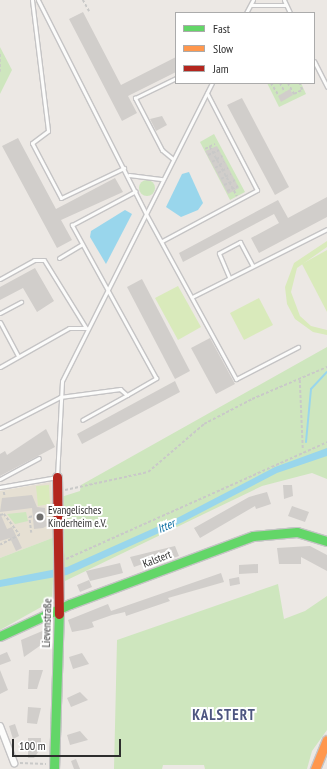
<!DOCTYPE html>
<html>
<head>
<meta charset="utf-8">
<style>
	body { margin:0 }
	#map { position:relative; width:327px; height:769px; overflow:hidden; background:#ece8e4; font-family:"PT Sans Narrow",sans-serif }
	div>[style] { position:absolute }
	[style*='--x'] { left:calc(var(--x)*1px); top:calc(var(--y)*1px); width:calc(var(--w)*1px); rotate:calc(var(--a)*1deg) }
	.education>* { inset:0; background:#e6e0d3 }
	.green>* { inset:0; background:#cee6be }
	.round { border-radius:50% }
	.pitch>* { inset:0; background:#d9eabb }
	.water>* { inset:0; background:#99d6ec }
	.stream>* { height:2px; margin:-1px; padding:0 1px; transform-origin:1px; border-radius:1px; background:#99d6ec }
	.building>* { inset:0; background:#d1cecb }
	.path>* { height:1.5px; margin-top:-0.75px; transform-origin:0; background:repeating-linear-gradient(90deg,#c9c9c8 0 3px,transparent 0 5px) }
	.roads { filter:drop-shadow(1px 0 #c5c4c5) drop-shadow(-1px 0 #c5c4c5) drop-shadow(0 1px #c5c4c5) drop-shadow(0 -1px #c5c4c5) }
	.lane>* { height:3px; margin:-1.5px; padding:0 1.5px; transform-origin:1.5px; border-radius:1.5px; background:#fcfcfb }
	.street>* { height:6px; margin:-3px; padding:0 3px; transform-origin:3px; border-radius:3px; background:#fcfcfb }
	.fast>* { height:9px; margin:-4.5px; padding:0 4.5px; transform-origin:4.5px; border-radius:4.5px; background:#63d668 }
	.slow>* { height:9px; margin:-4.5px; padding:0 4.5px; transform-origin:4.5px; border-radius:4.5px; background:#ff974d }
	.jam>* { height:9px; margin:-4.5px; padding:0 4.5px; transform-origin:4.5px; border-radius:4.5px; background:#b3261e }
	.dots>* { width:11px; height:11px; translate:-50% -50%; box-sizing:border-box; border:2px solid #fff; border-radius:50% }
	span { translate:-50% -50%; white-space:nowrap; text-align:center; line-height:1.15; -webkit-text-stroke:4px #fff; paint-order:stroke }
	.poi-label { font-size:11px; color:#2e2e2e }
	.left { translate:0 -50%; text-align:left }
	.street-label { font-size:11px; color:#2e2e2e }
	.water-label { font-size:12px; color:#0d6fa3; font-style:italic }
	.district-label { font-size:15px; color:#4d5680; font-weight:700; letter-spacing:1px }
	.legend { position:absolute; left:175px; top:12px; width:140px; height:72px; box-sizing:border-box; background:#fff; border:1px solid #ababab; margin:0; padding:5px 7px; list-style:none; font-size:12px; color:#2e2e2e }
	.legend li { display:flex; align-items:center; gap:8px; height:20px }
	.legend b { width:20px; border:1px solid #ababab }
	.scale { position:absolute; left:12px; top:739px; width:109px; height:18px; box-sizing:border-box; border:2px solid #2e2e2e; border-top:0; padding-left:5px; font-size:12px; line-height:14px; white-space:nowrap; color:#2e2e2e; -webkit-text-stroke:3px #fff; paint-order:stroke }
</style>
</head>
<body>
<div id="map">
	<div class="education">
		<i style="clip-path:polygon(51px 482px,55px 537px,0 558px,0 491px)"></i>
	</div>
	<div class="green">
		<i style="clip-path:polygon(0 47px,12px 70px,0 94px)"></i>
		<i style="clip-path:polygon(267px 83px,301px 83px,306px 94px,279px 107px)"></i>
		<i style="clip-path:polygon(214px 134px,245px 192px,230px 200px,200px 142px)"></i>
		<i class="round" style="left:139px;top:180px;width:16px;height:16px"></i>
		<i style="clip-path:polygon(327px 347px,327px 479px,312px 473px,262px 486px,65px 581px,61px 497px,80px 491px,81px 485px)"></i>
		<i style="clip-path:polygon(26px 512px,28px 521px,15px 524px,7px 514px)"></i>
		<i style="clip-path:polygon(55px 537px,52px 601px,0 630px,0 558px)"></i>
		<i style="clip-path:polygon(278px 584px,284px 619px,305px 611px,327px 596px,327px 730px,312px 751px,307px 769px,205px 769px,204px 765px,163px 765px,162px 769px,114px 769px,117px 640px)"></i>
	</div>
	<div class="pitch">
		<i style="clip-path:polygon(327px 241px,327px 247px,297px 268px,291px 292px,300px 316px,311px 326px,327px 330px,327px 335px,313px 332px,295px 319px,287px 304px,285px 287px,294px 263px)"></i>
		<i style="clip-path:polygon(327px 250px,327px 312px,302px 264px)"></i>
		<i style="clip-path:polygon(178px 286px,201px 327px,178px 340px,155px 298px)"></i>
		<i style="clip-path:polygon(259px 298px,273px 325px,244px 340px,230px 313px)"></i>
		<i style="clip-path:polygon(49px 485px,50px 504px,38px 506px,36px 486px)"></i>
	</div>
	<div class="water">
		<i style="clip-path:polygon(189px 172px,203px 203px,198px 210px,181px 217px,166px 207px,182px 174px)"></i>
		<i style="clip-path:polygon(125px 210px,132px 214px,106px 264px,90px 237px,91px 231px)"></i>
		<i style="clip-path:polygon(327px 448px,327px 456px,277px 473px,183px 522px,67px 575px,0 587px,0 580px,67px 567px,179px 517px,275px 467px)"></i>
	</div>
	<div class="stream">
		<i style="--x:306;--y:442;--w:53;--a:-84.6"></i>
		<i style="--x:311;--y:389;--w:23;--a:-47"></i>
	</div>
	<div class="building">
		<i style="clip-path:polygon(83px 12px,121px 85px,176px 57px,176px 72px,128px 96px,137px 113px,122px 121px,69px 19px)"></i>
		<i style="clip-path:polygon(290px 89px,293px 95px,281px 102px,278px 96px)"></i>
		<i style="clip-path:polygon(242px 98px,289px 187px,275px 195px,227px 105px)"></i>
		<i style="clip-path:polygon(162px 116px,167px 125px,156px 131px,150px 119px)"></i>
		<i style="clip-path:polygon(18px 138px,56px 209px,115px 178px,123px 192px,61px 220px,72px 240px,57px 248px,2px 146px)"></i>
		<i style="clip-path:polygon(217px 146px,239px 188px,228px 194px,205px 151px)"></i>
		<i style="clip-path:polygon(327px 197px,327px 217px,259px 253px,251px 238px,279px 223px,274px 214px,183px 262px,179px 253px,278px 200px,288px 218px)"></i>
		<i style="clip-path:polygon(35px 268px,54px 301px,37px 312px,23px 288px,0 300px,0 287px)"></i>
		<i style="clip-path:polygon(142px 279px,190px 371px,175px 379px,127px 287px)"></i>
		<i style="clip-path:polygon(210px 338px,235px 384px,216px 394px,191px 348px)"></i>
		<i style="clip-path:polygon(175px 381px,180px 392px,82px 444px,77px 434px)"></i>
		<i style="clip-path:polygon(46px 429px,55px 447px,0 476px,0 454px,5px 451px,7px 455px)"></i>
		<i style="clip-path:polygon(283px 485px,292px 485px,293px 496px,284px 499px)"></i>
		<i style="clip-path:polygon(267px 492px,271px 504px,256px 509px,255px 506px,200px 538px,194px 528px,249px 497px)"></i>
		<i style="clip-path:polygon(32px 495px,37px 507px,45px 508px,47px 526px,43px 528px,34px 529px,32px 508px,0 512px,2px 498px)"></i>
		<i style="clip-path:polygon(292px 506px,309px 512px,305px 522px,288px 516px)"></i>
		<i style="clip-path:polygon(0 513px,7px 529px,12px 527px,22px 548px,16px 551px,10px 538px,0 541px)"></i>
		<i style="clip-path:polygon(175px 546px,179px 556px,167px 560px,165px 556px,134px 567px,130px 557px)"></i>
		<i style="clip-path:polygon(310px 546px,327px 555px,327px 571px,301px 557px,301px 564px,279px 564px,277px 548px)"></i>
		<i style="clip-path:polygon(120px 563px,123px 573px,90px 581px,86px 571px)"></i>
		<i style="clip-path:polygon(258px 564px,258px 573px,239px 574px,239px 565px)"></i>
		<i style="clip-path:polygon(221px 573px,224px 582px,168px 598px,170px 601px,126px 616px,125px 612px,112px 615px,92px 622px,94px 627px,88px 629px,72px 632px,68px 620px,108px 604px,111px 611px)"></i>
		<i style="clip-path:polygon(239px 577px,240px 584px,230px 586px,229px 579px)"></i>
		<i style="clip-path:polygon(89px 580px,92px 587px,80px 592px,77px 585px)"></i>
		<i style="clip-path:polygon(47px 629px,51px 638px,24px 657px,21px 640px)"></i>
		<i style="clip-path:polygon(7px 652px,11px 661px,0 665px,0 655px)"></i>
		<i style="clip-path:polygon(82px 653px,89px 664px,73px 669px,69px 657px)"></i>
		<i style="clip-path:polygon(0 670px,8px 690px,0 694px)"></i>
		<i style="clip-path:polygon(29px 670px,43px 670px,37px 689px,28px 689px)"></i>
		<i style="clip-path:polygon(80px 692px,88px 700px,71px 707px,67px 698px)"></i>
		<i style="clip-path:polygon(28px 707px,41px 708px,37px 724px,27px 723px)"></i>
		<i style="clip-path:polygon(15px 724px,19px 736px,13px 739px,9px 726px)"></i>
		<i style="clip-path:polygon(80px 731px,88px 740px,70px 745px,67px 735px)"></i>
		<i style="clip-path:polygon(28px 738px,41px 738px,41px 748px,34px 758px,28px 758px)"></i>
		<i style="clip-path:polygon(76px 759px,80px 769px,74px 769px,71px 761px)"></i>
	</div>
	<div class="path">
		<i style="--x:83;--y:0;--w:13;--a:61"></i>
		<i style="--x:0;--y:54;--w:18;--a:90"></i>
		<i style="--x:271;--y:83;--w:15;--a:58"></i>
		<i style="--x:280;--y:83;--w:10;--a:61"></i>
		<i style="--x:288;--y:83;--w:13;--a:61"></i>
		<i style="--x:294;--y:94;--w:9;--a:-27"></i>
		<i style="--x:302;--y:90;--w:8;--a:-113"></i>
		<i style="--x:210;--y:147;--w:56;--a:61.1"></i>
		<i style="--x:205;--y:149;--w:11;--a:-27"></i>
		<i style="--x:208;--y:155;--w:12;--a:-24"></i>
		<i style="--x:212;--y:162;--w:12;--a:-31"></i>
		<i style="--x:215;--y:168;--w:11;--a:-34"></i>
		<i style="--x:218;--y:173;--w:11;--a:-27"></i>
		<i style="--x:221;--y:179;--w:11;--a:-27"></i>
		<i style="--x:224;--y:185;--w:12;--a:-24"></i>
		<i style="--x:227;--y:191;--w:12;--a:-24"></i>
		<i style="--x:300;--y:380;--w:70;--a:87.5"></i>
		<i style="--x:65;--y:490;--w:85;--a:-12.2"></i>
		<i style="--x:148;--y:472;--w:74;--a:-40.6"></i>
		<i style="--x:204;--y:424;--w:54;--a:-27.5"></i>
		<i style="--x:252;--y:399;--w:82;--a:-23.1"></i>
		<i style="--x:4;--y:492;--w:5;--a:79"></i>
		<i style="--x:0;--y:515;--w:4;--a:-14"></i>
		<i style="--x:4;--y:514;--w:26;--a:53"></i>
		<i style="--x:20;--y:535;--w:22;--a:153"></i>
		<i style="--x:31;--y:533;--w:16;--a:-97"></i>
		<i style="--x:29;--y:517;--w:5;--a:-11"></i>
		<i style="--x:66;--y:559;--w:286;--a:-24.1"></i>
		<i style="--x:20;--y:763;--w:26;--a:2"></i>
	</div>
	<div class="roads">
		<div class="lane">
			<i style="--x:32;--y:0;--w:132;--a:83"></i>
			<i style="--x:48;--y:131;--w:20;--a:143"></i>
			<i style="--x:32;--y:143;--w:62;--a:62.2"></i>
			<i style="--x:61;--y:198;--w:70;--a:-25.5"></i>
			<i style="--x:38;--y:0;--w:240;--a:63.2"></i>
			<i style="--x:146;--y:214;--w:188;--a:61.4"></i>
			<i style="--x:236;--y:379;--w:70;--a:-27.3"></i>
			<i style="--x:284;--y:0;--w:14;--a:65"></i>
			<i style="--x:251;--y:5;--w:35;--a:0"></i>
			<i style="--x:246;--y:13;--w:15;--a:-62"></i>
			<i style="--x:314;--y:61;--w:29;--a:63"></i>
			<i style="--x:173;--y:159;--w:14;--a:-141"></i>
			<i style="--x:162;--y:150;--w:59;--a:-117.4"></i>
			<i style="--x:135;--y:98;--w:46;--a:-26"></i>
			<i style="--x:129;--y:175;--w:34;--a:7"></i>
			<i style="--x:162;--y:241;--w:108;--a:-28.2"></i>
			<i style="--x:257;--y:190;--w:109;--a:-117.3"></i>
			<i style="--x:59;--y:258;--w:27;--a:-31"></i>
			<i style="--x:229;--y:277;--w:26;--a:-113"></i>
			<i style="--x:219;--y:253;--w:24;--a:-28"></i>
			<i style="--x:240;--y:242;--w:26;--a:62"></i>
			<i style="--x:0;--y:279;--w:39;--a:-29"></i>
			<i style="--x:34;--y:260;--w:10;--a:0"></i>
			<i style="--x:44;--y:260;--w:80;--a:58.3"></i>
			<i style="--x:86;--y:328;--w:17;--a:180"></i>
			<i style="--x:69;--y:328;--w:79;--a:150.5"></i>
			<i style="--x:192;--y:297;--w:151;--a:-26.7"></i>
			<i style="--x:0;--y:313;--w:24;--a:-28"></i>
			<i style="--x:0;--y:322;--w:38;--a:62"></i>
			<i style="--x:127;--y:395;--w:34;--a:-30"></i>
			<i style="--x:156;--y:378;--w:175;--a:-118.8"></i>
			<i style="--x:72;--y:225;--w:72;--a:-28"></i>
			<i style="--x:0;--y:428;--w:68;--a:-27.3"></i>
			<i style="--x:60;--y:397;--w:61;--a:-7.6"></i>
			<i style="--x:120;--y:389;--w:9;--a:41"></i>
			<i style="--x:127;--y:395;--w:51;--a:150.9"></i>
			<i style="--x:0;--y:479;--w:44;--a:-28.3"></i>
			<i style="--x:0;--y:487;--w:58;--a:-10"></i>
			<i style="--x:57;--y:477;--w:96;--a:-87"></i>
			<i style="--x:62;--y:381;--w:334;--a:-63.3"></i>
		</div>
		<div class="street">
			<i style="--x:0;--y:726;--w:40;--a:69"></i>
		</div>
		<div class="fast">
			<i style="--x:0;--y:636;--w:77;--a:-24.6"></i>
			<i style="--x:70;--y:604;--w:195;--a:-20.4"></i>
			<i style="--x:253;--y:536;--w:44;--a:-5.2"></i>
			<i style="--x:297;--y:532;--w:31;--a:17"></i>
			<i style="--x:54;--y:769;--w:155;--a:-88.2"></i>
		</div>
		<div class="slow">
			<i style="--x:315;--y:769;--w:31;--a:-68"></i>
		</div>
		<div class="jam">
			<i style="--x:57;--y:477;--w:137;--a:89.2"></i>
		</div>
	</div>
	<div class="dots">
		<i style="left:40px;top:517px;background:#706f6e"></i>
	</div>
	<div class="poi-label">
		<span class="left" style="left:48px;top:517px">Evangelisches<br>Kinderheim e.V.</span>
	</div>
	<div class="street-label">
		<span style="left:157px;top:559px;rotate:-21deg">Kalstert</span>
		<span style="left:47px;top:623px;rotate:-88deg">Lievenstraße</span>
	</div>
	<div class="water-label">
		<span style="left:166px;top:526px;rotate:-24deg">Itter</span>
	</div>
	<div class="district-label">
		<span style="left:224px;top:715px">KALSTERT</span>
	</div>
	<ul class="legend">
	<li><b style="height:5px;background:#63d668"></b>Fast</li>
	<li><b style="height:5px;background:#ff974d"></b>Slow</li>
	<li><b style="height:5px;background:#b3261e"></b>Jam</li>
	</ul>
	<div class="scale">100 m</div>
</div>
</body>
</html>
